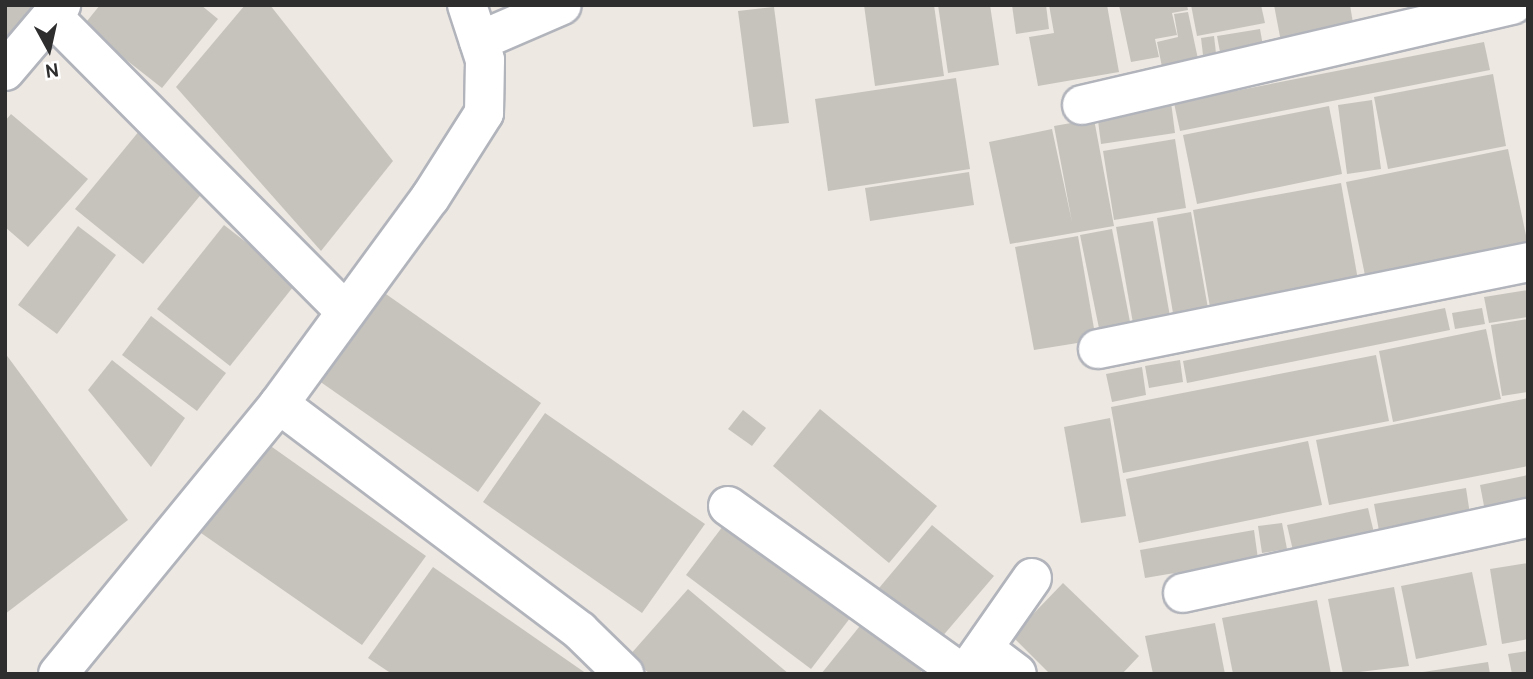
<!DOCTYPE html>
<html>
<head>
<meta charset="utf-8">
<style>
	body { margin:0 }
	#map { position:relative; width:1533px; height:679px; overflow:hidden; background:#ede8e2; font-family:Cabin,sans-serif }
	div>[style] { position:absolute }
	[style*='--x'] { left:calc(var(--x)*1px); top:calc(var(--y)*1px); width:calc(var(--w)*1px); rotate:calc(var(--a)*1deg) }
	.building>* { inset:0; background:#c6c3bd }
	.roads { filter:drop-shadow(2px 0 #b2b4bc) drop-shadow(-2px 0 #b2b4bc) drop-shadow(0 2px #b2b4bc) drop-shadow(0 -2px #b2b4bc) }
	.street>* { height:38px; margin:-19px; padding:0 19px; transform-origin:19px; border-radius:19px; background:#fff }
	span { translate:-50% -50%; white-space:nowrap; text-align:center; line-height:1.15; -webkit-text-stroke:7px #fff; paint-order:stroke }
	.frame { position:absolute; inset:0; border:7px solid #2e2e2e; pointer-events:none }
	.north { position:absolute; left:14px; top:14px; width:70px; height:70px; -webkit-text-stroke:5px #fff; paint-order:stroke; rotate:172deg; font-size:19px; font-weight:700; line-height:28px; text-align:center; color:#2e2e2e }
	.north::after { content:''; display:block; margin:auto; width:24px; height:32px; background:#2e2e2e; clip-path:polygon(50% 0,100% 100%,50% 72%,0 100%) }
</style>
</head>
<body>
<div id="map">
	<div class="building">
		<i style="clip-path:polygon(5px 5px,42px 5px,5px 55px)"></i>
		<i style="clip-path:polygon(100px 5px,201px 5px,218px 19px,162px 88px,83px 26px)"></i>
		<i style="clip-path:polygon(245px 5px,270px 5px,393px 161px,321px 251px,176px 87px)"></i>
		<i style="clip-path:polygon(864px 5px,934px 5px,944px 76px,875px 86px)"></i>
		<i style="clip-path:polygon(938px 5px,990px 5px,999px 65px,948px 73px)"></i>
		<i style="clip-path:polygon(1012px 5px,1046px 5px,1049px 29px,1016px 34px)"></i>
		<i style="clip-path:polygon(1049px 5px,1107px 5px,1119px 72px,1038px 86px,1029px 37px,1054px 33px)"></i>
		<i style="clip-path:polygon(1119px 5px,1187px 5px,1188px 10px,1172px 13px,1177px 35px,1155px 39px,1159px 57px,1131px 62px)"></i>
		<i style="clip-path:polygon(1191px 5px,1261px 5px,1265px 23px,1197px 36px)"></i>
		<i style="clip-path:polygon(1274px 5px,1350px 5px,1354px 29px,1281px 42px)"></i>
		<i style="clip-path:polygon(774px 7px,789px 123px,753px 127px,738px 11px)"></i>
		<i style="clip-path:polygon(1188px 12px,1198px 59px,1162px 67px,1157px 42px,1178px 37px,1174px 14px)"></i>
		<i style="clip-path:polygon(1260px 29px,1263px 46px,1220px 52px,1217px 36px)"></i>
		<i style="clip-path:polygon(1214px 36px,1216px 53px,1203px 55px,1201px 38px)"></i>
		<i style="clip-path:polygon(1484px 42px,1490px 70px,1180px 131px,1174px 103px)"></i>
		<i style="clip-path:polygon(1493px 74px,1506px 146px,1388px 169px,1374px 97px)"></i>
		<i style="clip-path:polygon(956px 78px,970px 169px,828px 191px,815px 99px)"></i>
		<i style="clip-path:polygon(1372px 100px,1381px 169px,1347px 174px,1338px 105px)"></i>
		<i style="clip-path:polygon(1171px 102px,1175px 133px,1101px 144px,1097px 113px)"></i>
		<i style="clip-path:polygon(1329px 106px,1342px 174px,1197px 204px,1183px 135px)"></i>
		<i style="clip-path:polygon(11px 114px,88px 179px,28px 247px,5px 227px,5px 121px)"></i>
		<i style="clip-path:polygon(1094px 119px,1114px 226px,1010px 244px,989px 142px,1052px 129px,1072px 222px,1054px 126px)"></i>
		<i style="clip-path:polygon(140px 130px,209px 185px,143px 264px,75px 209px)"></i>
		<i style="clip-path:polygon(1175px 139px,1186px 208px,1114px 220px,1103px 151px)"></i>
		<i style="clip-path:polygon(1508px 149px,1528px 245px,1367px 285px,1346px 182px)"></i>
		<i style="clip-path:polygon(969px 172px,974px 205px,870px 221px,865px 188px)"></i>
		<i style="clip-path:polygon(1341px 183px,1358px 280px,1210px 307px,1193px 210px)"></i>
		<i style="clip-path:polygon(1191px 212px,1209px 314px,1174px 319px,1157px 218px)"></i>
		<i style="clip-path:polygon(1153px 221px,1171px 322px,1134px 329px,1116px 227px)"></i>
		<i style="clip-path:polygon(224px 225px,297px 282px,230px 366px,157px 309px)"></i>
		<i style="clip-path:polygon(78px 226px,116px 255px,57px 334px,18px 305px)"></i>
		<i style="clip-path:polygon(1112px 229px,1132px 332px,1101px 338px,1080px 235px)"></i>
		<i style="clip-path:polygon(1078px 236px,1096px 340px,1034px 350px,1015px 247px)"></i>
		<i style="clip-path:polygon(376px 287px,541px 403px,478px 492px,312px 376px)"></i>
		<i style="clip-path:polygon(1528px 290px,1528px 317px,1489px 323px,1484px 297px)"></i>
		<i style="clip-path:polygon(1445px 308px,1450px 330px,1187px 383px,1183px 361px)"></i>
		<i style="clip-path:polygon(1482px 308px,1485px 324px,1455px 329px,1452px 313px)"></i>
		<i style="clip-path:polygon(151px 316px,226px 373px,197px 411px,122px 355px)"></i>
		<i style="clip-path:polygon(1528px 319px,1528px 392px,1502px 396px,1491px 325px)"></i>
		<i style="clip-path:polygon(1486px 329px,1501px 399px,1393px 422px,1379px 351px)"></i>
		<i style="clip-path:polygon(5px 353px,128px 520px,5px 614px)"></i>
		<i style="clip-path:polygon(1376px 355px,1389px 421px,1123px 473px,1111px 407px)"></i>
		<i style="clip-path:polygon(112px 360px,185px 418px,151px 467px,88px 390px)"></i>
		<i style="clip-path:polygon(1180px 360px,1183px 382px,1149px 388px,1145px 366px)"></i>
		<i style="clip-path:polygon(1142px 367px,1146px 395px,1112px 402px,1106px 374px)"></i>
		<i style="clip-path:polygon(1528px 398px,1528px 466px,1329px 505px,1316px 440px)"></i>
		<i style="clip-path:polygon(820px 409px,937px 506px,889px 563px,773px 466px)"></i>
		<i style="clip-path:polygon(743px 410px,766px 428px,752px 446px,728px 429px)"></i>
		<i style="clip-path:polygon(545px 413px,705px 524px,642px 613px,483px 502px)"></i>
		<i style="clip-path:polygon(1110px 418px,1126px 516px,1081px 523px,1064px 427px)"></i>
		<i style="clip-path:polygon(1308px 441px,1322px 505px,1139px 543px,1126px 479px)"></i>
		<i style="clip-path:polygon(265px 442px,426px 556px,362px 645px,201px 533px)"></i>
		<i style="clip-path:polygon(1528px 475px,1528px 502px,1485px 511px,1480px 485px)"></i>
		<i style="clip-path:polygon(1466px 488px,1471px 521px,1380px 536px,1374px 504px)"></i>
		<i style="clip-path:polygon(1368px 508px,1376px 541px,1295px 559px,1287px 525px)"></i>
		<i style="clip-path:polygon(732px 514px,857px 609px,811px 669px,686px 575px)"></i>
		<i style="clip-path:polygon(1282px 523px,1287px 549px,1262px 553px,1258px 526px)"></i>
		<i style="clip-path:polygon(932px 525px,994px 576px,935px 645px,874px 594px)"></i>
		<i style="clip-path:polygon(1254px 530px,1258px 559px,1145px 578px,1140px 550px)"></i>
		<i style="clip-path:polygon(1528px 563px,1528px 639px,1502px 644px,1490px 569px)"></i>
		<i style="clip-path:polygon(433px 567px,587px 674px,392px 674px,368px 658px)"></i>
		<i style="clip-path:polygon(1472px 572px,1487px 645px,1416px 659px,1401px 586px)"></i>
		<i style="clip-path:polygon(1063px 583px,1139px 656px,1122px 674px,1050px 674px,1012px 636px)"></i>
		<i style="clip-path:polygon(1394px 587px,1409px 666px,1343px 674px,1328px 599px)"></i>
		<i style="clip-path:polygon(688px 589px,789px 674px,650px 674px,629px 656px)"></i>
		<i style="clip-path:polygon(1317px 600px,1331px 674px,1233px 674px,1222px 618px)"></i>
		<i style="clip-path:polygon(868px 616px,927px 664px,919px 674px,821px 674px)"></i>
		<i style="clip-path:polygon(1215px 623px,1225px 674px,1153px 674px,1145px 636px)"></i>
		<i style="clip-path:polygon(1528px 651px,1528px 674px,1512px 674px,1508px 654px)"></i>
		<i style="clip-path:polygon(1488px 662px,1490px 674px,1423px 674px,1423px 672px)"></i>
	</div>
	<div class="roads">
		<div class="street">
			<i style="--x:52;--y:16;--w:417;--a:45.2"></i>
			<i style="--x:479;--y:41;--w:90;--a:-23.4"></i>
			<i style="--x:5;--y:71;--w:87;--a:-49.7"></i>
			<i style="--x:1082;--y:105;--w:442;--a:-13.1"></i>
			<i style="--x:1098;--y:349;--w:439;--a:-11.4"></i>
			<i style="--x:279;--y:404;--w:377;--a:37"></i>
			<i style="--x:580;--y:631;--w:62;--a:44.3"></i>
			<i style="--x:728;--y:506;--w:289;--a:35.6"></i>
			<i style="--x:1183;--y:593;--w:353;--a:-12.3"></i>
			<i style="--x:984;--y:649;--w:41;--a:37.1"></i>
			<i style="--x:58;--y:674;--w:349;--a:-50.7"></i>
			<i style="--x:279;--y:404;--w:255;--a:-53.8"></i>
			<i style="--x:430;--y:198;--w:101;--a:-57.6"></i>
			<i style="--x:484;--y:113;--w:53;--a:-88.9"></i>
			<i style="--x:485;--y:60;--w:58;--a:-108.1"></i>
			<i style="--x:965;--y:674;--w:117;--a:-55.1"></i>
		</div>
	</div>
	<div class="frame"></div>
	<div class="north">N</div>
</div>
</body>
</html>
